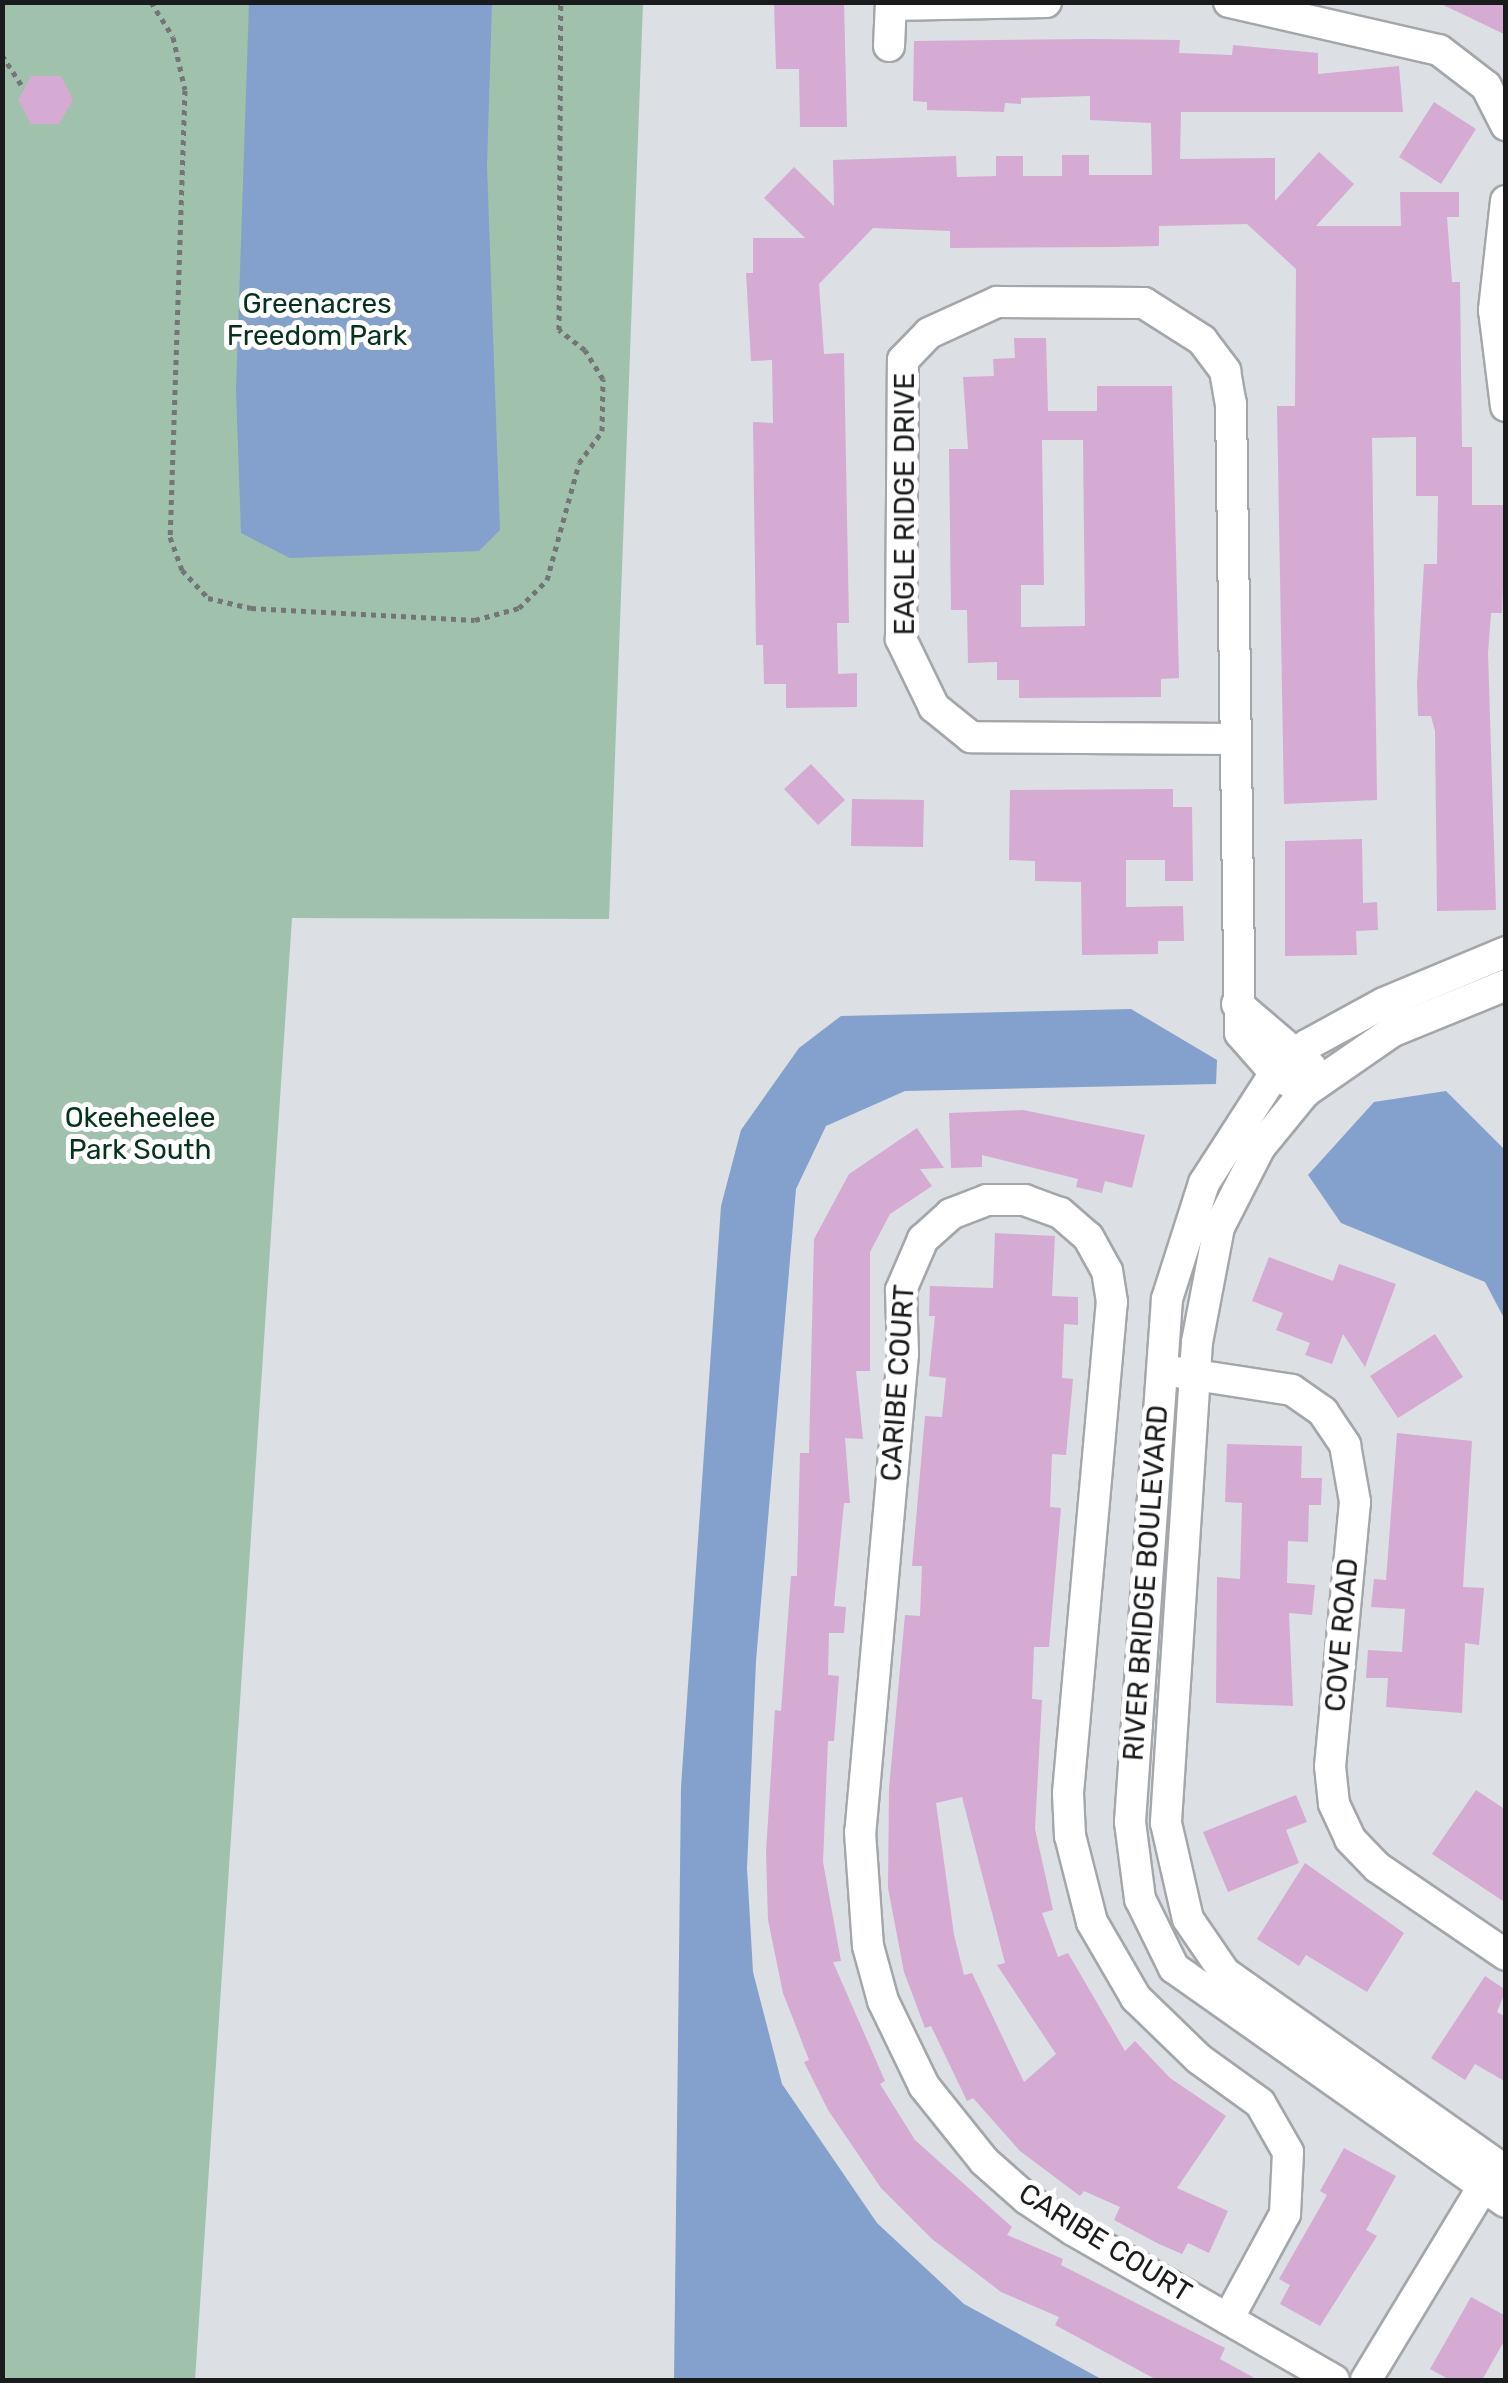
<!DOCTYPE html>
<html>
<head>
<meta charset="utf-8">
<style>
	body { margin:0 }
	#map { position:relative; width:1508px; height:2383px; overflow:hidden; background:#dcdfe3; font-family:Rubik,sans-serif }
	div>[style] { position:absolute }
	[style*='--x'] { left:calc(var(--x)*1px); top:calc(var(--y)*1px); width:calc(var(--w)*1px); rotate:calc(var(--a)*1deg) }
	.green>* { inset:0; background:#a0c1ac }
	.water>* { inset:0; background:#84a0cc }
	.building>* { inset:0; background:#d5abd3 }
	.path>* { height:5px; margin-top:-2.5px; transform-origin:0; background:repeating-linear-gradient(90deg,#737577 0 5px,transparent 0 10px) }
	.roads { filter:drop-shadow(2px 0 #a4a7aa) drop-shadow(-2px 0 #a4a7aa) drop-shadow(0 2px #a4a7aa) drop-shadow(0 -2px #a4a7aa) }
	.street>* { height:30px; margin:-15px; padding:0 15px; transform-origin:15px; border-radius:15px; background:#fff }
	span { translate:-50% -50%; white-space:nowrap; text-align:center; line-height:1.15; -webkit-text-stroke:10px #fff; paint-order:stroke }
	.park-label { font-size:28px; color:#05321d }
	.street-label { font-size:28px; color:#1a1b1c }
	.frame { position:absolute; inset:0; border:5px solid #1a1b1c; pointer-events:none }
</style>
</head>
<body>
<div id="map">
	<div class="green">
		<i style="clip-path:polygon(3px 3px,643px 3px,609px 919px,292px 918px,195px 2380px,3px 2380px)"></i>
	</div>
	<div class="water">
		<i style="clip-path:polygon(249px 3px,492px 3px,487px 166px,500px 530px,479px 551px,290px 558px,241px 533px,236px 390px)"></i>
		<i style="clip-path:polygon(1131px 1009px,1217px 1060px,1216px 1084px,905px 1091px,826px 1126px,796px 1189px,756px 1661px,747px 1868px,753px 1972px,782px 2084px,877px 2223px,964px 2304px,1103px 2380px,674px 2380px,681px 1787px,721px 1206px,741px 1130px,799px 1048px,841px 1016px)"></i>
		<i style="clip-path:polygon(1446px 1091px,1505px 1150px,1505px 1320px,1485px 1282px,1341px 1223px,1308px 1175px,1374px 1102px)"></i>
	</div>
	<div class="building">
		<i style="clip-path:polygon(774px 2px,844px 2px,847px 127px,800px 127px,799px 69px,776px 69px)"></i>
		<i style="clip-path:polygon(1437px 2px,1506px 2px,1506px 35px)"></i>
		<i style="clip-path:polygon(1092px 39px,1180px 40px,1179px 53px,1232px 55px,1233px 45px,1318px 53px,1318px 74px,1399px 66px,1403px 112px,1181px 112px,1180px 159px,1275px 158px,1275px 201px,1319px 152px,1354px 184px,1316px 226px,1401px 226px,1400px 192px,1459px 192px,1459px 217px,1447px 217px,1452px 282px,1460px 282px,1462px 447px,1472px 447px,1472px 505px,1506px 505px,1502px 613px,1491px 613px,1488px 653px,1496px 910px,1437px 911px,1435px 731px,1431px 716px,1418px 716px,1417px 684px,1424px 564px,1437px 564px,1438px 496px,1416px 496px,1416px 437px,1372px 438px,1377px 800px,1284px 804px,1277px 406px,1295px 406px,1296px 269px,1247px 224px,1159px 226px,1159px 246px,1114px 247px,950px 248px,950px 231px,873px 228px,819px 284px,824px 354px,844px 353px,849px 623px,837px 623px,838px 674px,857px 673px,857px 707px,786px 708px,786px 684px,764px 684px,763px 645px,756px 645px,753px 422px,773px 423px,772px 360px,751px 361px,746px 273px,753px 273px,753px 238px,805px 238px,764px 198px,794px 167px,834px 206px,833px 160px,956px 156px,957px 177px,996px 176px,996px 156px,1023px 156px,1023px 176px,1062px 176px,1062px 155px,1089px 155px,1089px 175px,1152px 175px,1151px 123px,1090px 120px,1090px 96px,1021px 98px,1021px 104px,1005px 103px,1004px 112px,927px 110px,927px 102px,913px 101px,914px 41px)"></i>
		<i style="clip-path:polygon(31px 76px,61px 76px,73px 100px,59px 124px,31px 124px,18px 100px)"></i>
		<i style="clip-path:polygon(1434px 102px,1476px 129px,1441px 184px,1399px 157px)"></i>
		<i style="clip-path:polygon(evenodd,1014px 338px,1046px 338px,1048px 411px,1097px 411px,1097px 386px,1172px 386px,1179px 678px,1161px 679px,1161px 697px,1019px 698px,1019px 680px,997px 680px,997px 662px,968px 663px,967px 610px,951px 610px,949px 449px,968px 449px,963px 377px,994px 376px,993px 359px,1015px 358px,1014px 338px,1042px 440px,1083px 440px,1085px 626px,1021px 627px,1021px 585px,1044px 585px,1042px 440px)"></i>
		<i style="clip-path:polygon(811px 764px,845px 800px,818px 825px,784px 789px)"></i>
		<i style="clip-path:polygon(1173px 789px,1173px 807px,1192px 807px,1193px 881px,1165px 881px,1165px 860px,1126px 860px,1126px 907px,1183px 906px,1184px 941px,1158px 941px,1158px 954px,1082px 955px,1081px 882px,1035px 881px,1035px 861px,1009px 860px,1010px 790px)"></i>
		<i style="clip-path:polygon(852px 799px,924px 800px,923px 847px,851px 846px)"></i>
		<i style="clip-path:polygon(1362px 839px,1363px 903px,1377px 902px,1378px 930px,1356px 931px,1357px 955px,1285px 956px,1285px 841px)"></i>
		<i style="clip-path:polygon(1023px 1110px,1145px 1135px,1132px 1188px,1105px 1181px,1102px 1193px,1076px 1187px,1078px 1179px,982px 1155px,982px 1167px,951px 1168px,949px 1113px)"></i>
		<i style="clip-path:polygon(917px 1128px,944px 1168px,920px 1169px,932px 1186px,890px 1214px,870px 1252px,870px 1371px,856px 1371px,863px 1439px,845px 1438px,850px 1503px,844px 1503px,834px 1606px,846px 1607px,844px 1633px,829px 1633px,828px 1675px,839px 1676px,834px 1741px,828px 1741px,823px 1862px,841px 1961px,833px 1962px,885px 2081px,880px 2084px,915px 2140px,1012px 2227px,1007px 2235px,1063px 2259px,1061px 2265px,1225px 2348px,1220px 2359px,1258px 2380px,1157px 2380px,1055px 2325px,1059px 2317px,1001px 2292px,932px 2239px,881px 2188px,828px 2110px,804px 2062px,809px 2060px,783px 1993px,768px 1920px,766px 1852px,775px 1710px,781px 1711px,791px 1576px,797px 1576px,800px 1453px,809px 1453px,814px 1239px,849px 1174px)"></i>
		<i style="clip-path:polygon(evenodd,995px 1233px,1055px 1236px,1052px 1296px,1078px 1297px,1078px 1325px,1064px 1324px,1062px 1378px,1073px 1379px,1066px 1455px,1052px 1454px,1050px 1507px,1061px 1508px,1049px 1647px,1034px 1647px,1032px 1699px,1042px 1700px,1035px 1829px,1053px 1910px,1042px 1913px,1058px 1957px,1068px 1953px,1125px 2051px,1135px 2041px,1170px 2078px,1226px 2116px,1177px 2188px,1228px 2211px,1209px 2253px,1188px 2243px,1182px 2254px,1159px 2244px,1114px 2220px,1120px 2207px,1084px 2191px,1080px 2196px,1020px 2151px,973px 2098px,967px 2101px,931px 2026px,925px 2028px,904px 1972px,888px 1888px,889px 1789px,905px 1615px,920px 1616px,922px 1566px,912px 1566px,925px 1416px,942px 1417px,946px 1378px,929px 1376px,935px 1316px,929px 1316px,930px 1286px,993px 1288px,995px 1233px,962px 1797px,1005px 1963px,997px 1965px,1056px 2054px,1024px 2082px,972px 1973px,964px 1975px,954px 1935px,936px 1803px,962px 1797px)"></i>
		<i style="clip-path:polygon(1269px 1257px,1333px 1281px,1339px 1264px,1396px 1284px,1365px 1367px,1343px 1334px,1332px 1364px,1305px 1355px,1310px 1343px,1276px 1330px,1283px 1313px,1252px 1301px)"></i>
		<i style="clip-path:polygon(1435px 1334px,1463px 1377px,1398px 1418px,1370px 1376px)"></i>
		<i style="clip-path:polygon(1397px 1433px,1472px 1441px,1463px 1587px,1484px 1588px,1479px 1645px,1465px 1643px,1462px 1713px,1386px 1707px,1388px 1678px,1366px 1678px,1368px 1650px,1402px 1652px,1405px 1609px,1371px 1607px,1374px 1579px,1386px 1580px)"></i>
		<i style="clip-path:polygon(1227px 1444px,1302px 1446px,1301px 1478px,1322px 1478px,1321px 1505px,1309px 1505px,1308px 1542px,1288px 1541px,1287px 1583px,1315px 1585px,1312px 1615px,1289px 1613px,1293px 1706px,1216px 1703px,1217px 1577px,1240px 1579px,1242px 1503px,1225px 1502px)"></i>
		<i style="clip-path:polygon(1476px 1790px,1506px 1810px,1506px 1903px,1432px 1854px)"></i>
		<i style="clip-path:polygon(1296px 1795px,1307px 1822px,1286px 1830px,1299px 1863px,1228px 1892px,1203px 1832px)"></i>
		<i style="clip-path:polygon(1305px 1863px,1404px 1933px,1367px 1992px,1306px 1955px,1299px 1966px,1257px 1939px)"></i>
		<i style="clip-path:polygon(1485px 1976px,1506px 1990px,1497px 2012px,1506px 2017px,1506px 2082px,1475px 2064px,1465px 2080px,1431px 2058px)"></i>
		<i style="clip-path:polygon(1344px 2148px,1396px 2176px,1366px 2230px,1377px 2236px,1320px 2326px,1280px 2304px,1290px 2285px,1279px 2279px,1327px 2195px,1320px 2191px)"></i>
		<i style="clip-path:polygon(1471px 2297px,1506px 2316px,1506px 2338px,1482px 2380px,1450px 2380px,1430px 2369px)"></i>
	</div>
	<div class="path">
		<i style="--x:151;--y:2;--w:41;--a:57.8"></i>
		<i style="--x:173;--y:37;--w:54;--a:77.2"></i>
		<i style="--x:185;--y:90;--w:447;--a:91.9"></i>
		<i style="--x:170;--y:537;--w:35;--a:70"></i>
		<i style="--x:182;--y:570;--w:38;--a:47"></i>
		<i style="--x:208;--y:598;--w:44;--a:13.1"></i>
		<i style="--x:251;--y:608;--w:224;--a:3.1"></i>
		<i style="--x:475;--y:620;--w:46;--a:-15.3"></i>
		<i style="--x:519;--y:608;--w:40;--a:-45"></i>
		<i style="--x:547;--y:580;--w:121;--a:-74.7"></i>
		<i style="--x:579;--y:463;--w:39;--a:-54"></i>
		<i style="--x:602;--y:431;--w:52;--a:-88.9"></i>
		<i style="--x:603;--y:379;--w:34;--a:-122"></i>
		<i style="--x:585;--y:350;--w:33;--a:-142"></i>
		<i style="--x:559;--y:330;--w:328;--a:-89.7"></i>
		<i style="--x:2;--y:55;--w:40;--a:57.1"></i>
	</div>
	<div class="roads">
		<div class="street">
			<i style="--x:1229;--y:2;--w:215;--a:12.9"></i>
			<i style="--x:1439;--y:50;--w:59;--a:37.5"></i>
			<i style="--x:1486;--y:86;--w:44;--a:62.9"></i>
			<i style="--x:891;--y:5;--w:155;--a:-1.1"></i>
			<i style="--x:889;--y:46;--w:44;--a:-87.4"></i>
			<i style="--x:1506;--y:201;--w:110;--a:96.3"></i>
			<i style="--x:1494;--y:310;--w:97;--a:82.9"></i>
			<i style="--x:1233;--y:739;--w:262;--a:-179.6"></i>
			<i style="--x:971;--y:737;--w:48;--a:-141"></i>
			<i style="--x:934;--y:707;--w:76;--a:-115.9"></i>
			<i style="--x:901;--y:639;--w:279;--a:-89.6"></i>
			<i style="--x:903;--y:360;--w:37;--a:-46"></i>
			<i style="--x:929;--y:333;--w:75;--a:-24.5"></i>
			<i style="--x:997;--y:302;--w:147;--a:0.4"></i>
			<i style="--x:1144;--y:303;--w:69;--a:32.5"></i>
			<i style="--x:1202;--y:340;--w:39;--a:53"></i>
			<i style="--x:1225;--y:371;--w:34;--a:80"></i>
			<i style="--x:1231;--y:404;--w:629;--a:89.18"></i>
			<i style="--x:1240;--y:1033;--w:53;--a:48.8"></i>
			<i style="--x:1275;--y:1073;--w:36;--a:32"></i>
			<i style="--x:1506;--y:952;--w:132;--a:157.3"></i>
			<i style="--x:1384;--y:1003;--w:88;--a:151.4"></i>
			<i style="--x:1307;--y:1045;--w:43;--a:138.8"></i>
			<i style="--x:1275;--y:1073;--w:131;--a:122.8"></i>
			<i style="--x:1204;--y:1183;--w:122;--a:107.7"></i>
			<i style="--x:1167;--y:1299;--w:524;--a:94.05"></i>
			<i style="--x:1130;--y:1822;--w:78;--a:82.6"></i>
			<i style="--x:1140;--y:1899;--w:77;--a:63.8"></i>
			<i style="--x:1174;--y:1968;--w:406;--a:35.2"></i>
			<i style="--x:1506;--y:985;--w:122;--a:157.8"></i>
			<i style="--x:1393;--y:1031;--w:107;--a:145.3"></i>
			<i style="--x:1305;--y:1092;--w:71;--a:129.3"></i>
			<i style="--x:1260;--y:1147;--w:90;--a:117.1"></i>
			<i style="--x:1219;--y:1227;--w:117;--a:100.8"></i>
			<i style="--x:1197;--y:1342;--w:482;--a:93.7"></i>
			<i style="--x:1166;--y:1823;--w:98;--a:77.1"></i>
			<i style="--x:1188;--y:1919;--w:65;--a:55.6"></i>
			<i style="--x:1225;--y:1973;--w:344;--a:35.2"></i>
			<i style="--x:1237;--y:1004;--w:97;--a:40.4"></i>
			<i style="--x:1176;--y:1372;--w:117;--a:8.8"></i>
			<i style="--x:1292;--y:1390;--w:38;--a:35"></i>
			<i style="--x:1323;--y:1412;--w:40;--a:56"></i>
			<i style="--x:1345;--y:1445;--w:58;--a:80"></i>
			<i style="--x:1355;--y:1502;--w:265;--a:95.4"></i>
			<i style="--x:1330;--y:1766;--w:38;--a:84"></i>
			<i style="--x:1334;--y:1804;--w:38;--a:65"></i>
			<i style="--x:1350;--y:1839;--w:39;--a:46"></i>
			<i style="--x:1377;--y:1867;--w:156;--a:34.3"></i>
			<i style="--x:1228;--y:2319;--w:119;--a:-61.5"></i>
			<i style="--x:1285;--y:2214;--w:62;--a:-87.2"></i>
			<i style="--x:1288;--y:2152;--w:56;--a:-119.7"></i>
			<i style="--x:1260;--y:2103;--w:75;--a:-144.2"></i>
			<i style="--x:1199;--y:2059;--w:88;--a:-135.9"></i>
			<i style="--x:1136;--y:1998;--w:88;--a:-120.1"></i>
			<i style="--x:1092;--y:1922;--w:89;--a:-104.3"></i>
			<i style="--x:1070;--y:1836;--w:43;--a:-92.7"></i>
			<i style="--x:1068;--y:1793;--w:493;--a:-84.9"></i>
			<i style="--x:1112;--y:1302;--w:31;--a:-99"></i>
			<i style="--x:1107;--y:1271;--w:39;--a:-119"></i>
			<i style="--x:1088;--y:1237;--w:37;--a:-139"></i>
			<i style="--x:1060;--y:1213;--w:37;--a:-160"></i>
			<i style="--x:1025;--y:1200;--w:38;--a:180"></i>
			<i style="--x:987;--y:1200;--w:39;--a:159"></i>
			<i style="--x:951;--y:1214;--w:38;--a:138"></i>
			<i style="--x:923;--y:1239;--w:56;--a:113.3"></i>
			<i style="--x:901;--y:1290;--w:64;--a:88.2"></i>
			<i style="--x:903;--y:1354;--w:480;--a:95.1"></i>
			<i style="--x:860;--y:1832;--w:114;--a:86"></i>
			<i style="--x:868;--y:1946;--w:57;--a:74.7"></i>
			<i style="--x:883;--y:2001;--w:94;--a:64.2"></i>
			<i style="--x:924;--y:2086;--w:96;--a:51.3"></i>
			<i style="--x:984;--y:2161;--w:57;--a:41.5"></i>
			<i style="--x:1027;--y:2199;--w:55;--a:34"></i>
			<i style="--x:1073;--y:2230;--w:301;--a:29.9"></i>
			<i style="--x:1366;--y:2380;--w:243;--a:-58.8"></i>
		</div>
	</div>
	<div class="park-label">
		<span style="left:317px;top:320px">Greenacres<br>Freedom Park</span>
		<span style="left:140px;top:1134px">Okeeheelee<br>Park South</span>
	</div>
	<div class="street-label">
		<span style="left:905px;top:504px;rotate:-90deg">EAGLE RIDGE DRIVE</span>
		<span style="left:898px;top:1383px;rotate:-86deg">CARIBE COURT</span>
		<span style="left:1146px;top:1583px;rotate:-86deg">RIVER BRIDGE BOULEVARD</span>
		<span style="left:1342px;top:1635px;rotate:-85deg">COVE ROAD</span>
		<span style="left:1105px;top:2243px;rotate:32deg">CARIBE COURT</span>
	</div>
	<div class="frame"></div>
</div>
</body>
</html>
